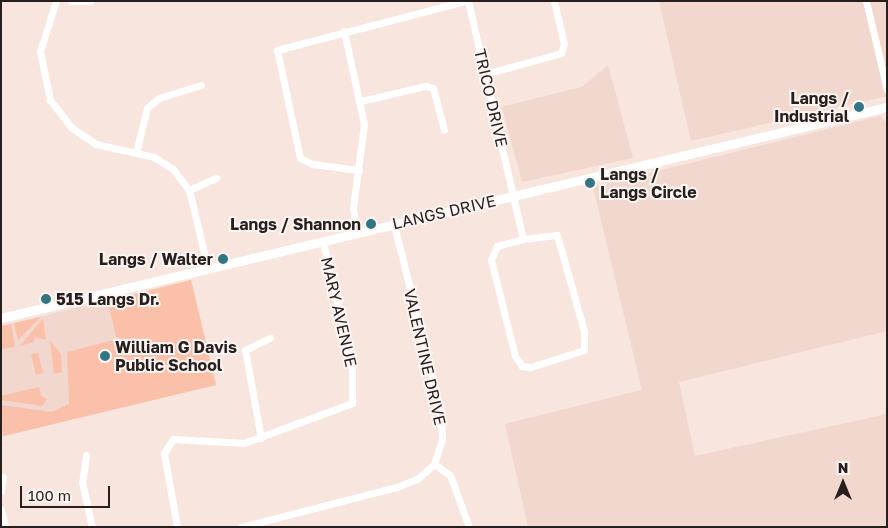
<!DOCTYPE html>
<html>
<head>
<meta charset="utf-8">
<style>
	body { margin:0 }
	#map { position:relative; width:888px; height:528px; overflow:hidden; background:#f8e5de; font-family:"Golos Text",sans-serif }
	div>[style] { position:absolute }
	[style*='--x'] { left:calc(var(--x)*1px); top:calc(var(--y)*1px); width:calc(var(--w)*1px); rotate:calc(var(--a)*1deg) }
	.built>* { inset:0; background:#f1d7cd }
	.green>* { inset:0; background:#fbc0a9 }
	.minor>* { height:7px; margin:-3.5px; padding:0 3.5px; transform-origin:3.5px; border-radius:3.5px; background:#fff }
	.tertiary>* { height:9px; margin:-4.5px; padding:0 4.5px; transform-origin:4.5px; border-radius:4.5px; background:#fff }
	.dots>* { width:14px; height:14px; translate:-50% -50%; box-sizing:border-box; border:2px solid #fdf5f2; border-radius:50% }
	span { translate:-50% -50%; white-space:nowrap; text-align:center; line-height:1.15; -webkit-text-stroke:4px #fdf5f2; paint-order:stroke }
	.street-label { font-size:16px; color:#261f1d }
	.poi-label { font-size:16px; color:#261f1d; font-weight:700 }
	.right { translate:-100% -50%; text-align:right }
	.left { translate:0 -50%; text-align:left }
	.frame { position:absolute; inset:0; border:2px solid #261f1d; pointer-events:none }
	.north { position:absolute; left:818px; top:458px; width:50px; height:50px; -webkit-text-stroke:4px #fdf5f2; paint-order:stroke; rotate:0deg; font-size:14px; font-weight:700; line-height:20px; text-align:center; color:#261f1d }
	.north::after { content:''; display:block; margin:auto; width:18px; height:22px; background:#261f1d; clip-path:polygon(50% 0,100% 100%,50% 72%,0 100%) }
	.scale { position:absolute; left:20px; top:486px; width:90px; height:22px; box-sizing:border-box; border:2px solid #261f1d; border-top:0; padding-left:6px; font-size:15px; line-height:18px; white-space:nowrap; color:#261f1d; -webkit-text-stroke:4px #fdf5f2; paint-order:stroke }
</style>
</head>
<body>
<div id="map">
	<div class="built">
		<i style="clip-path:polygon(659px 1px,887px 1px,887px 96px,691px 141px)"></i>
		<i style="clip-path:polygon(608px 65px,633px 158px,522px 182px,502px 107px,582px 87px)"></i>
		<i style="clip-path:polygon(880px 116px,887px 123px,887px 331px,679px 382px,695px 456px,887px 414px,887px 527px,528px 527px,505px 424px,642px 390px,593px 187px)"></i>
		<i style="clip-path:polygon(191px 280px,216px 385px,1px 437px,1px 326px)"></i>
	</div>
	<div class="green">
		<i style="clip-path:polygon(191px 280px,216px 385px,3px 436px,1px 405px,52px 412px,69px 404px,67px 352px,122px 338px,116px 337px,108px 301px)"></i>
		<i style="clip-path:polygon(41px 317px,18px 340px,14px 323px)"></i>
		<i style="clip-path:polygon(43px 318px,46px 340px,34px 337px,34px 342px,20px 346px)"></i>
		<i style="clip-path:polygon(11px 324px,15px 347px,1px 349px,1px 326px)"></i>
		<i style="clip-path:polygon(50px 341px,61px 354px,62px 372px,54px 374px)"></i>
		<i style="clip-path:polygon(38px 353px,43px 373px,36px 375px,31px 354px)"></i>
		<i style="clip-path:polygon(39px 387px,41px 396px,47px 399px,42px 406px,1px 400px,1px 396px)"></i>
	</div>
	<div class="minor">
		<i style="--x:56;--y:1;--w:52;--a:107.7"></i>
		<i style="--x:40;--y:51;--w:50;--a:78.5"></i>
		<i style="--x:50;--y:100;--w:36;--a:52"></i>
		<i style="--x:72;--y:128;--w:29;--a:34"></i>
		<i style="--x:96;--y:144;--w:59;--a:12.6"></i>
		<i style="--x:154;--y:157;--w:22;--a:32"></i>
		<i style="--x:173;--y:169;--w:26;--a:53"></i>
		<i style="--x:189;--y:190;--w:81;--a:76.5"></i>
		<i style="--x:71;--y:1;--w:19;--a:0"></i>
		<i style="--x:468;--y:1;--w:244;--a:77"></i>
		<i style="--x:523;--y:239;--w:34;--a:-7"></i>
		<i style="--x:557;--y:235;--w:100;--a:74.3"></i>
		<i style="--x:584;--y:331;--w:19;--a:90"></i>
		<i style="--x:584;--y:350;--w:56;--a:162.2"></i>
		<i style="--x:531;--y:367;--w:9;--a:-174"></i>
		<i style="--x:522;--y:366;--w:12;--a:-125"></i>
		<i style="--x:515;--y:356;--w:99;--a:-104"></i>
		<i style="--x:491;--y:260;--w:15;--a:-67"></i>
		<i style="--x:497;--y:246;--w:27;--a:-15"></i>
		<i style="--x:866;--y:1;--w:91;--a:76.7"></i>
		<i style="--x:344;--y:31;--w:95;--a:77.9"></i>
		<i style="--x:364;--y:124;--w:85;--a:97.5"></i>
		<i style="--x:353;--y:208;--w:26;--a:81"></i>
		<i style="--x:485;--y:74;--w:79;--a:-15.4"></i>
		<i style="--x:561;--y:53;--w:9;--a:-72"></i>
		<i style="--x:564;--y:44;--w:44;--a:-103.1"></i>
		<i style="--x:361;--y:101;--w:66;--a:-13.2"></i>
		<i style="--x:425;--y:86;--w:8;--a:14"></i>
		<i style="--x:433;--y:88;--w:43;--a:75.3"></i>
		<i style="--x:136;--y:153;--w:46;--a:-76.3"></i>
		<i style="--x:147;--y:108;--w:16;--a:-40"></i>
		<i style="--x:159;--y:98;--w:44;--a:-17.2"></i>
		<i style="--x:359;--y:170;--w:47;--a:-172.7"></i>
		<i style="--x:312;--y:164;--w:13;--a:-153"></i>
		<i style="--x:300;--y:158;--w:110;--a:-102"></i>
		<i style="--x:277;--y:50;--w:194;--a:-14.6"></i>
		<i style="--x:189;--y:190;--w:30;--a:-24"></i>
		<i style="--x:261;--y:438;--w:89;--a:-100.3"></i>
		<i style="--x:245;--y:350;--w:28;--a:-26"></i>
		<i style="--x:86;--y:455;--w:27;--a:98"></i>
		<i style="--x:82;--y:482;--w:46;--a:77.5"></i>
		<i style="--x:434;--y:464;--w:19;--a:35"></i>
		<i style="--x:450;--y:475;--w:55;--a:69.9"></i>
		<i style="--x:1;--y:491;--w:14;--a:-82"></i>
		<i style="--x:1;--y:509;--w:18;--a:77"></i>
		<i style="--x:177;--y:527;--w:75;--a:-100"></i>
		<i style="--x:164;--y:453;--w:17;--a:-57"></i>
		<i style="--x:173;--y:439;--w:71;--a:3.2"></i>
		<i style="--x:244;--y:443;--w:115;--a:-20.3"></i>
		<i style="--x:352;--y:403;--w:38;--a:-90"></i>
		<i style="--x:352;--y:365;--w:126;--a:-103.3"></i>
		<i style="--x:241;--y:527;--w:161;--a:-14.4"></i>
		<i style="--x:397;--y:487;--w:22;--a:-22"></i>
		<i style="--x:417;--y:479;--w:23;--a:-41"></i>
		<i style="--x:434;--y:464;--w:25;--a:-72"></i>
		<i style="--x:442;--y:440;--w:27;--a:-92"></i>
		<i style="--x:441;--y:413;--w:195;--a:-104"></i>
	</div>
	<div class="tertiary">
		<i style="--x:1;--y:318;--w:911;--a:-13.4"></i>
	</div>
	<div class="dots">
		<i style="left:859px;top:107px;background:#307684"></i>
		<i style="left:590px;top:183px;background:#307684"></i>
		<i style="left:371px;top:224px;background:#307684"></i>
		<i style="left:223px;top:259px;background:#307684"></i>
		<i style="left:46px;top:299px;background:#307684"></i>
		<i style="left:105px;top:356px;background:#307684"></i>
	</div>
	<div class="street-label">
		<span style="left:491px;top:98px;rotate:77deg">TRICO DRIVE</span>
		<span style="left:444px;top:212px;rotate:-13deg">LANGS DRIVE</span>
		<span style="left:339px;top:312px;rotate:77deg">MARY AVENUE</span>
		<span style="left:425px;top:357px;rotate:77deg">VALENTINE DRIVE</span>
	</div>
	<div class="poi-label">
		<span class="right" style="left:849px;top:107px">Langs /<br>Industrial</span>
		<span class="left" style="left:600px;top:183px">Langs /<br>Langs Circle</span>
		<span class="right" style="left:361px;top:224px">Langs / Shannon</span>
		<span class="right" style="left:213px;top:259px">Langs / Walter</span>
		<span class="left" style="left:56px;top:299px">515 Langs Dr.</span>
		<span class="left" style="left:115px;top:356px">William G Davis<br>Public School</span>
	</div>
	<div class="frame"></div>
	<div class="north">N</div>
	<div class="scale">100 m</div>
</div>
</body>
</html>
